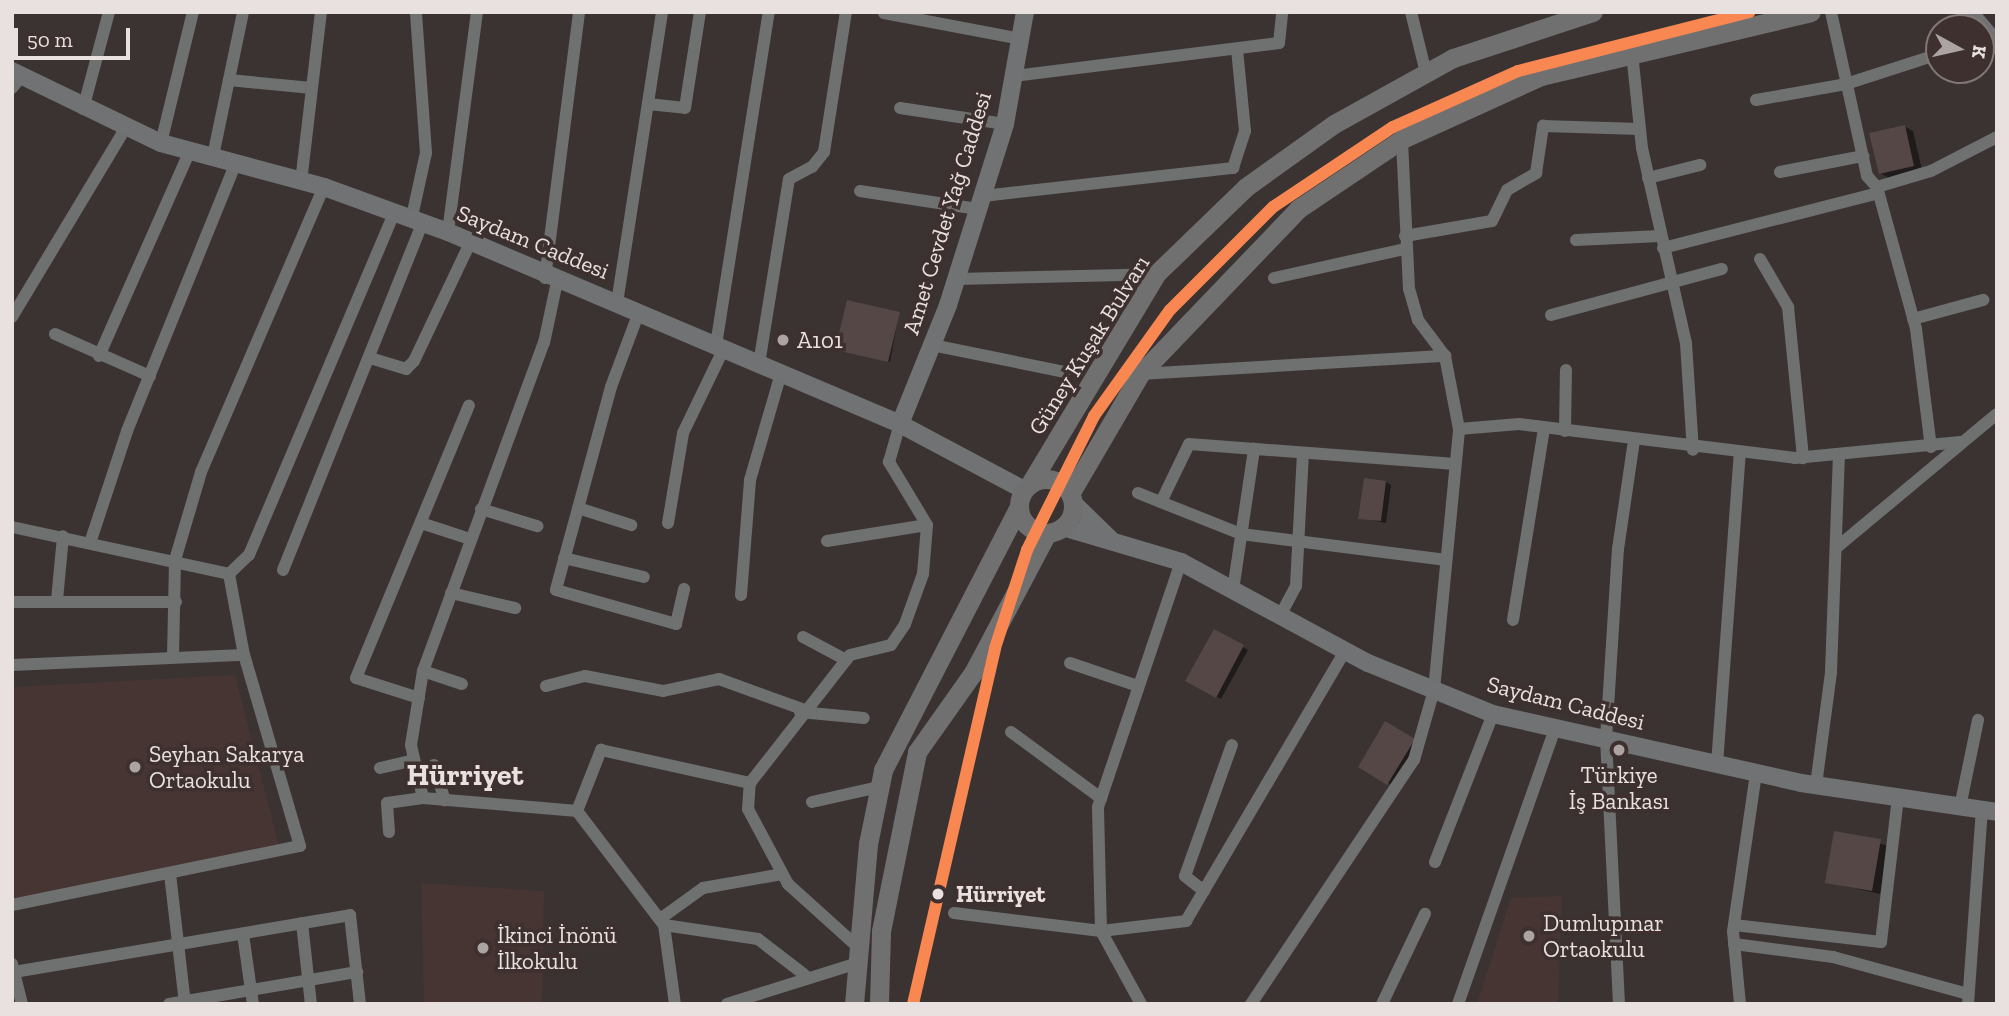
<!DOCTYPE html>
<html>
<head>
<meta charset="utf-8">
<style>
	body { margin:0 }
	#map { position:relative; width:2009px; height:1016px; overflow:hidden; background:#3a3332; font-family:"Zilla Slab",serif }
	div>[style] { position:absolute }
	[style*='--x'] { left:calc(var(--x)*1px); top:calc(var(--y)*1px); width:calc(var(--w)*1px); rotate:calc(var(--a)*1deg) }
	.built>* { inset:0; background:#473533 }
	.shadow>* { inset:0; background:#0007 }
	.building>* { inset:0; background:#554746 }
	.minor>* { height:12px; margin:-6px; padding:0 6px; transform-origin:6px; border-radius:6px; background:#6f7070 }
	.secondary>* { height:18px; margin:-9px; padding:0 9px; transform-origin:9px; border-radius:9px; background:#717273 }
	.primary>* { height:19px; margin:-9.5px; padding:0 9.5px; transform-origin:9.5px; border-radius:9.5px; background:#717070 }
	.primary>.ring { margin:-9.5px; padding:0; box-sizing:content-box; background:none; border:19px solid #717070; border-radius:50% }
	.metro-1>* { height:12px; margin:-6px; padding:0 6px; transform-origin:6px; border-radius:6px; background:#f88751 }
	.dots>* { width:19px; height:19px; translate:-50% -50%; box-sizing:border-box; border:4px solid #3d302f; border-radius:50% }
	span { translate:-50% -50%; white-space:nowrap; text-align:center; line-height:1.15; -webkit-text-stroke:7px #3d302f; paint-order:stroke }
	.street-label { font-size:23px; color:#e9e1df }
	.poi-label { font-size:23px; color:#e9e1df }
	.left { translate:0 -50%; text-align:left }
	.stop-label { font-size:23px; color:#e9e1df; font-weight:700 }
	.district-label { font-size:30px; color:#e9e1df; font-weight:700 }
	.frame { position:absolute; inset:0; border:14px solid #e9e1df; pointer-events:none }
	.north { position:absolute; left:1925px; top:14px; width:70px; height:70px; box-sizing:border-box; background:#3d302f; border:2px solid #827775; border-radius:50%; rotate:98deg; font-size:19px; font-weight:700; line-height:28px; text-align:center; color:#e9e1df }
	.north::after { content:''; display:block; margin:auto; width:24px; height:32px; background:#aca4a2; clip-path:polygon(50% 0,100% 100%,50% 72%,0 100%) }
	.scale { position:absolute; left:14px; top:28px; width:116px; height:32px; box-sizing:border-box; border:4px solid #e9e1df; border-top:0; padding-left:9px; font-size:21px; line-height:24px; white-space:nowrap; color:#e9e1df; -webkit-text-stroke:5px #3d302f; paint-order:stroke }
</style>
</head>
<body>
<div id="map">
	<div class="built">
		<i style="clip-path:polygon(235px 675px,279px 846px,14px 900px,12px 687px)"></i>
		<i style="clip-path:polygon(421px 883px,544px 891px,542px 1004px,424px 1004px)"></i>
		<i style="clip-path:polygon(1562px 896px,1558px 1004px,1477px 1004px,1511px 898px)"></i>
	</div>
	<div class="shadow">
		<i style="clip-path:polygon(1904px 126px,1913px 131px,1922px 170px,1889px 178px,1880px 173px)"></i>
		<i style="clip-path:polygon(899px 314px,890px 362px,839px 350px)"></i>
		<i style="clip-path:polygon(1386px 482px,1391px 485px,1386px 523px,1360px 518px)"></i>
		<i style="clip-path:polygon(1215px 631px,1248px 650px,1221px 699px,1188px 681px)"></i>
		<i style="clip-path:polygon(1386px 724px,1422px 746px,1397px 788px,1360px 766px)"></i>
		<i style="clip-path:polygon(1835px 833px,1889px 846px,1880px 894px,1827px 882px)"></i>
	</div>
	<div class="building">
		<i style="clip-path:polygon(1905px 125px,1914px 166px,1879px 174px,1869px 133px)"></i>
		<i style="clip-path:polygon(847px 300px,900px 312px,888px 362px,835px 350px)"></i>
		<i style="clip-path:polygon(1364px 478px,1386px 481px,1381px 521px,1358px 519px)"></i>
		<i style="clip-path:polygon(1214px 629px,1244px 645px,1216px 698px,1185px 681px)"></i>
		<i style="clip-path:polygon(1385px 721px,1415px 739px,1387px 785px,1358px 767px)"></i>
		<i style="clip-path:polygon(1834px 831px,1881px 839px,1872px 891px,1825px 883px)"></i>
	</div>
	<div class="minor">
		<i style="--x:1411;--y:12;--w:63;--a:76.2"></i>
		<i style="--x:1831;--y:12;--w:168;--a:77.6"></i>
		<i style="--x:1867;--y:176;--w:15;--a:48"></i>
		<i style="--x:1877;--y:187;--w:147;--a:74.6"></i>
		<i style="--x:1916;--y:329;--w:119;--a:82.8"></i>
		<i style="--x:884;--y:13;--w:139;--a:10.7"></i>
		<i style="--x:1632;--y:53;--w:96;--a:84"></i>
		<i style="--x:1642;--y:148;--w:200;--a:77.3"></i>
		<i style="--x:1686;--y:343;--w:107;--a:86.3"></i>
		<i style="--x:1014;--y:76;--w:267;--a:-7.1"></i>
		<i style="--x:1279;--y:43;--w:31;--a:-84"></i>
		<i style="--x:229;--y:80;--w:83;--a:5.5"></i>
		<i style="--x:12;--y:88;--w:14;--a:-51"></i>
		<i style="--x:1756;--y:100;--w:91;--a:-10.1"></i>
		<i style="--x:1846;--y:84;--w:98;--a:-17.9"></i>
		<i style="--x:648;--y:104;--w:37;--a:6"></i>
		<i style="--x:685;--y:108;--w:97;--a:-81.1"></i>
		<i style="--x:900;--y:108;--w:106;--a:8.7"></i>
		<i style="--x:83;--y:109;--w:100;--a:-75"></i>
		<i style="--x:161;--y:143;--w:135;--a:-76.3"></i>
		<i style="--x:213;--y:156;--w:147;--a:-78.2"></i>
		<i style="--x:1780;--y:172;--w:85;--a:-10.9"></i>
		<i style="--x:1648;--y:178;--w:54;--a:-14"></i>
		<i style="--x:301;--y:182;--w:171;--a:-83.3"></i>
		<i style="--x:1877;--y:187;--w:56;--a:-16.5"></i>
		<i style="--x:1931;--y:171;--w:74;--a:-27.3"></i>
		<i style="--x:860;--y:191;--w:119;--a:8.7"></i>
		<i style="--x:983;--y:196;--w:252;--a:-6.4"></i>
		<i style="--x:1233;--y:168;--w:39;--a:-72"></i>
		<i style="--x:1245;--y:131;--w:82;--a:-95.6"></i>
		<i style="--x:411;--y:221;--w:70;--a:-77.6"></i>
		<i style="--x:426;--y:153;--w:141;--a:-94.1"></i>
		<i style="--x:448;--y:232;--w:222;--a:-82.5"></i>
		<i style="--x:1405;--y:236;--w:88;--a:-9.8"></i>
		<i style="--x:1492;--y:221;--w:34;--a:-64"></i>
		<i style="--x:1507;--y:190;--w:34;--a:-30"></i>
		<i style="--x:1536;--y:173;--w:48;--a:-81.5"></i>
		<i style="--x:1543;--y:126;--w:97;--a:1.8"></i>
		<i style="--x:1576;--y:240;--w:84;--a:-2.7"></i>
		<i style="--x:1663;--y:248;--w:222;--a:-14.3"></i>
		<i style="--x:1760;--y:259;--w:56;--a:59.7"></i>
		<i style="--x:1788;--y:307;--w:152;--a:84.3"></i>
		<i style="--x:545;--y:278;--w:268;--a:-82.7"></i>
		<i style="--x:1274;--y:278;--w:134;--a:-12.5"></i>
		<i style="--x:957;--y:279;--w:199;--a:-1.4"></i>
		<i style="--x:617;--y:303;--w:294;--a:-81.2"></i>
		<i style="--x:639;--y:312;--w:80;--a:110.5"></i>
		<i style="--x:611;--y:387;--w:210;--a:105.2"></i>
		<i style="--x:556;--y:590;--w:125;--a:15.8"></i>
		<i style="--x:676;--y:624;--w:36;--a:-77"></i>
		<i style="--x:1551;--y:315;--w:177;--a:-15.1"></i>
		<i style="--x:12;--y:317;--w:219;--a:-59"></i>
		<i style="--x:1913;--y:319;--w:73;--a:-15.2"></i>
		<i style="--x:55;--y:334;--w:104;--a:23.9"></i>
		<i style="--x:716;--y:345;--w:337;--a:-81"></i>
		<i style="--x:932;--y:345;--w:136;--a:11.5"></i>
		<i style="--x:99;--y:356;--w:224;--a:-66.1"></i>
		<i style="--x:370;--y:358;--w:38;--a:17"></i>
		<i style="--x:406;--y:369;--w:11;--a:-45"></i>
		<i style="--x:414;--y:361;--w:131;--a:-64.6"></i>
		<i style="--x:759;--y:364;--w:187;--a:-80.8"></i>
		<i style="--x:789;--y:179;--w:26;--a:-28"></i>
		<i style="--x:812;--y:167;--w:19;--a:-51"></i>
		<i style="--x:824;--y:152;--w:142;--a:-81.1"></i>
		<i style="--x:1140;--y:374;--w:306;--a:-3.4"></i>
		<i style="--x:1459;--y:429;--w:60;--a:-4.8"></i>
		<i style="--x:1519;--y:424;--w:278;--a:7"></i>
		<i style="--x:1795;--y:458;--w:166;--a:-5.5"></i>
		<i style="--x:1565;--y:431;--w:61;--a:-89.1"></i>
		<i style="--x:1138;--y:493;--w:111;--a:21.7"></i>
		<i style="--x:1241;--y:534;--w:207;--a:7.2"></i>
		<i style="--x:1161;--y:502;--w:64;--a:-64.2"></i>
		<i style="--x:1189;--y:444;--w:267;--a:4.3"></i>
		<i style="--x:578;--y:508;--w:56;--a:17.8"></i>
		<i style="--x:481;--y:509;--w:59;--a:16.9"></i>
		<i style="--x:421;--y:523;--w:52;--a:18.1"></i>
		<i style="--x:668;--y:523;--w:91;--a:-80.5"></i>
		<i style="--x:683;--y:433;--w:94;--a:-64.2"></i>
		<i style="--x:12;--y:527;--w:222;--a:12.2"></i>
		<i style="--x:229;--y:574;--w:28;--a:-44"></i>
		<i style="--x:249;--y:555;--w:368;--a:-67"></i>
		<i style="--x:91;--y:540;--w:115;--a:-71.7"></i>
		<i style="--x:127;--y:431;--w:290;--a:-67.9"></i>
		<i style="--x:827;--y:541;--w:101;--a:-9.1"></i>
		<i style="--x:1836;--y:548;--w:209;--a:-39.8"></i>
		<i style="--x:564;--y:558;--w:82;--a:13.4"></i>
		<i style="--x:283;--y:570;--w:372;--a:-68.1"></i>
		<i style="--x:1233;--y:590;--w:143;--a:-81.5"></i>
		<i style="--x:451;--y:593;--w:66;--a:13.2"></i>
		<i style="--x:741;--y:595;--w:115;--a:-85.5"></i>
		<i style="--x:750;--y:480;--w:111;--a:-73.8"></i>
		<i style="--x:57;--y:600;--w:64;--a:-84.6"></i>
		<i style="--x:12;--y:602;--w:164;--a:0"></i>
		<i style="--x:1280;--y:616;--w:34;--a:-62"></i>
		<i style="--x:1296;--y:586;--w:133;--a:-87"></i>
		<i style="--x:1513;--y:620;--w:194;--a:-80.8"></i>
		<i style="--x:803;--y:637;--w:49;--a:28.1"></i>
		<i style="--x:173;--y:657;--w:97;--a:-88.8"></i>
		<i style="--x:175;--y:560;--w:92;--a:-73.5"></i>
		<i style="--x:201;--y:472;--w:310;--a:-66.7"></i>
		<i style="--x:1070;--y:663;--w:72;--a:18.7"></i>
		<i style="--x:12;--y:665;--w:232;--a:-2.5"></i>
		<i style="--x:423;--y:671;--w:41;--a:18.4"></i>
		<i style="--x:546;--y:686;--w:40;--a:-14.4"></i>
		<i style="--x:585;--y:676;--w:79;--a:10.9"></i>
		<i style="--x:663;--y:691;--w:57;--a:-12.1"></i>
		<i style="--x:719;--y:679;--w:88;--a:19.9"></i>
		<i style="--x:419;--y:698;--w:66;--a:-162.4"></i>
		<i style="--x:356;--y:678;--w:295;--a:-67.5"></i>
		<i style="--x:800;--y:712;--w:64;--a:5.4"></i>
		<i style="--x:1011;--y:732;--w:112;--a:36.3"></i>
		<i style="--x:1717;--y:764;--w:311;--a:-85.8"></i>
		<i style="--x:434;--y:765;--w:37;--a:73"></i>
		<i style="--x:380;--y:768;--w:35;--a:-13"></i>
		<i style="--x:1816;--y:785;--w:114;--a:-82.4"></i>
		<i style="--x:1831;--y:672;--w:217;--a:-87.9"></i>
		<i style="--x:423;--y:798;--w:54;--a:-102.8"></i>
		<i style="--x:411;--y:745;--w:75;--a:-80.8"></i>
		<i style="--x:423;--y:671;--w:350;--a:-69.8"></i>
		<i style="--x:544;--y:343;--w:62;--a:-78"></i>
		<i style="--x:812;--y:802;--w:69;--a:-12.6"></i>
		<i style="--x:1960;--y:807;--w:89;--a:-78.3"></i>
		<i style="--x:577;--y:811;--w:66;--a:-68.5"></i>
		<i style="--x:601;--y:750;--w:153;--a:12.5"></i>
		<i style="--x:389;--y:832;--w:29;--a:-94"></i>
		<i style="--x:387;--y:803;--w:36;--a:-8"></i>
		<i style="--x:423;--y:798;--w:155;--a:4.8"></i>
		<i style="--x:577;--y:811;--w:143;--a:52.7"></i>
		<i style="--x:664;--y:925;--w:95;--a:8.5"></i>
		<i style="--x:758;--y:939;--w:59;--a:37.5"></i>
		<i style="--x:1435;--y:862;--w:159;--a:-68.6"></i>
		<i style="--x:170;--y:874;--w:131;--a:83.4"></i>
		<i style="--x:1204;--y:891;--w:24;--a:-142"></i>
		<i style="--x:1185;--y:876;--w:139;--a:-70.3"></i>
		<i style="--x:12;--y:905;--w:294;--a:-11.6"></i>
		<i style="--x:300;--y:846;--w:199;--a:-106.3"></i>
		<i style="--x:244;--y:655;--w:82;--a:-100.5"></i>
		<i style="--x:954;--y:913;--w:148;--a:7"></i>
		<i style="--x:1101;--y:931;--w:86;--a:-6.7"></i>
		<i style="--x:1186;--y:921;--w:313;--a:-59.5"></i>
		<i style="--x:660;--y:919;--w:53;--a:-35.8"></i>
		<i style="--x:703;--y:888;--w:80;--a:-10"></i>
		<i style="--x:302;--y:923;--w:81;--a:83.7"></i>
		<i style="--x:664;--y:925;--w:80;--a:82.1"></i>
		<i style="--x:1734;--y:925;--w:148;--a:6.6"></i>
		<i style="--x:1881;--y:942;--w:146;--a:-83.3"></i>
		<i style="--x:243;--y:934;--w:71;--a:81.9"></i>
		<i style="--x:1734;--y:944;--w:100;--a:7.5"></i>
		<i style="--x:1833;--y:957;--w:140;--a:15.3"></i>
		<i style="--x:859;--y:948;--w:96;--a:-138"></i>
		<i style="--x:788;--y:884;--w:85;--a:-118.1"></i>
		<i style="--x:748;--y:809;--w:26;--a:-86"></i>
		<i style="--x:750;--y:783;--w:162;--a:-52"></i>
		<i style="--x:850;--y:655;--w:42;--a:-13.7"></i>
		<i style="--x:891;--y:645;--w:25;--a:-56"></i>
		<i style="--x:905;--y:624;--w:53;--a:-70.2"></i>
		<i style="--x:923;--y:574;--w:49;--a:-85.3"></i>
		<i style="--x:927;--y:525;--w:74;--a:-121.1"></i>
		<i style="--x:889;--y:462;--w:40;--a:-74"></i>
		<i style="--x:12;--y:964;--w:41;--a:76"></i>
		<i style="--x:14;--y:972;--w:341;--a:-9.6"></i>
		<i style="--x:350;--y:915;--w:90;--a:83.6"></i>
		<i style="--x:169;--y:1004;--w:191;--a:-9.7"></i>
		<i style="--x:727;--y:1004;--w:137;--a:-17.4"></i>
		<i style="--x:1141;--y:1004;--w:83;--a:-118.7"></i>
		<i style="--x:1101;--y:931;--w:124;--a:-91.4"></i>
		<i style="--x:1098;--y:807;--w:259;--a:-71.3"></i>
		<i style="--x:1251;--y:1004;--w:293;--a:-56.3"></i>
		<i style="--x:1414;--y:760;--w:73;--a:-74.1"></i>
		<i style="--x:1434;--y:690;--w:262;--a:-84.5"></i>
		<i style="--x:1459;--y:429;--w:74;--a:-100.9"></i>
		<i style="--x:1445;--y:356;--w:45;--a:-126.9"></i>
		<i style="--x:1418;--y:320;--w:32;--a:-106"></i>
		<i style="--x:1409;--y:289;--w:150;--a:-92.7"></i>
		<i style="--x:1382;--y:1004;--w:100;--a:-64.5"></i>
		<i style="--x:1458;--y:1004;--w:293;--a:-70.6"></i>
		<i style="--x:1619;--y:1004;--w:265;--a:-92.8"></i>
		<i style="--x:1606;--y:739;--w:190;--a:-86.4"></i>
		<i style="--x:1618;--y:549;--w:109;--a:-81.6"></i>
		<i style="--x:1740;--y:1004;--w:73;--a:-95.5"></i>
		<i style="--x:1733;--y:931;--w:160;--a:-81.7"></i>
		<i style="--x:1968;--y:1004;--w:195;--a:-85.9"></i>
	</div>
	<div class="secondary">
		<i style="--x:1969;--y:12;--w:43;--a:49.7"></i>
		<i style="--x:12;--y:71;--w:165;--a:25.8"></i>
		<i style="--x:161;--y:143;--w:169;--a:15.1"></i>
		<i style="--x:324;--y:187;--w:132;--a:19.9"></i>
		<i style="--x:448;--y:232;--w:491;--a:23"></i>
		<i style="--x:900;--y:424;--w:140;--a:28"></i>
		<i style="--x:900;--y:424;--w:128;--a:-68"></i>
		<i style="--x:948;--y:305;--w:190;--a:-72.5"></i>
		<i style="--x:1005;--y:124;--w:114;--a:-79.9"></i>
		<i style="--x:1073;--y:503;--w:52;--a:44.2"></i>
		<i style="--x:1063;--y:527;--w:123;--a:16.5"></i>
		<i style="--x:1181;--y:562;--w:213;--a:28.4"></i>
		<i style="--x:1368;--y:663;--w:135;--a:22.2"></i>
		<i style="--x:1493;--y:714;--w:316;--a:12.6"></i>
		<i style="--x:1801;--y:783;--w:198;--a:8.4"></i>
	</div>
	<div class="primary">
		<i class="ring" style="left:1019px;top:479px;width:35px;height:35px"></i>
		<i style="--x:1030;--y:484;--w:245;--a:-59"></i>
		<i style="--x:1156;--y:274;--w:125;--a:-44"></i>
		<i style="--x:1246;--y:187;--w:108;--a:-35.6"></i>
		<i style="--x:1334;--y:124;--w:136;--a:-29"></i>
		<i style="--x:1453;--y:58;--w:147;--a:-18.2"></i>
		<i style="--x:1070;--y:494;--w:139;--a:-59.7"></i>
		<i style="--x:1140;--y:374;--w:228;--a:-46.2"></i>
		<i style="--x:1298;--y:209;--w:125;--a:-33.9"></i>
		<i style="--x:1402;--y:139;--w:153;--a:-24.4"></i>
		<i style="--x:1541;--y:76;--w:277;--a:-13.3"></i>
		<i style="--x:854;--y:1004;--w:161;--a:-85"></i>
		<i style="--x:868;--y:844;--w:76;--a:-78.5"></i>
		<i style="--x:883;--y:770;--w:296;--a:-62.7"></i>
		<i style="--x:879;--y:1004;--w:73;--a:-88.4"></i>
		<i style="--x:881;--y:931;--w:183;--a:-78.6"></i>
		<i style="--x:917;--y:752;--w:97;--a:-54.7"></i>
		<i style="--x:973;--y:673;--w:158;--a:-62.1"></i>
	</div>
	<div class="metro-1">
		<i style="--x:913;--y:1004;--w:365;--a:-77"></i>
		<i style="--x:995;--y:648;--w:103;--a:-71.9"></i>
		<i style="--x:1027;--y:550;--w:150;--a:-63.4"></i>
		<i style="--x:1094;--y:416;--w:130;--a:-54.4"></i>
		<i style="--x:1170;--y:310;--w:146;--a:-45"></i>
		<i style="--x:1273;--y:207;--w:144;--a:-33.7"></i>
		<i style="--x:1393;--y:127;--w:137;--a:-24.1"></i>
		<i style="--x:1518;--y:71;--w:239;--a:-14.3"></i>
	</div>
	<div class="dots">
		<i style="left:783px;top:340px;background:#aca4a2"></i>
		<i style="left:1619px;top:750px;background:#aca4a2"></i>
		<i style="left:135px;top:767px;background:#aca4a2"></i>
		<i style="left:938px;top:894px;background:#e9e1df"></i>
		<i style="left:1529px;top:936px;background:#aca4a2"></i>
		<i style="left:483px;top:948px;background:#aca4a2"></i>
	</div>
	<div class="street-label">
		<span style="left:947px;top:213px;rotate:-73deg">Amet Cevdet Yağ Caddesi</span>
		<span style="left:533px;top:242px;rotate:22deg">Saydam Caddesi</span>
		<span style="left:1089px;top:345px;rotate:-58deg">Güney Kuşak Bulvarı</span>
		<span style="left:1566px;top:703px;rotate:14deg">Saydam Caddesi</span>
	</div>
	<div class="poi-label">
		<span class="left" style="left:797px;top:340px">A101</span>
		<span class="left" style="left:149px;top:767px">Seyhan Sakarya<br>Ortaokulu</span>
		<span style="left:1619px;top:788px">Türkiye<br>İş Bankası</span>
		<span class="left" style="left:1543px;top:936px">Dumlupınar<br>Ortaokulu</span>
		<span class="left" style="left:497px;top:948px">İkinci İnönü<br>İlkokulu</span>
	</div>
	<div class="stop-label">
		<span class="left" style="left:956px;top:894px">Hürriyet</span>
	</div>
	<div class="district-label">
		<span style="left:465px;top:775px">Hürriyet</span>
	</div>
	<div class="frame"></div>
	<div class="north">K</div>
	<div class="scale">50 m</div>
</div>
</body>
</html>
